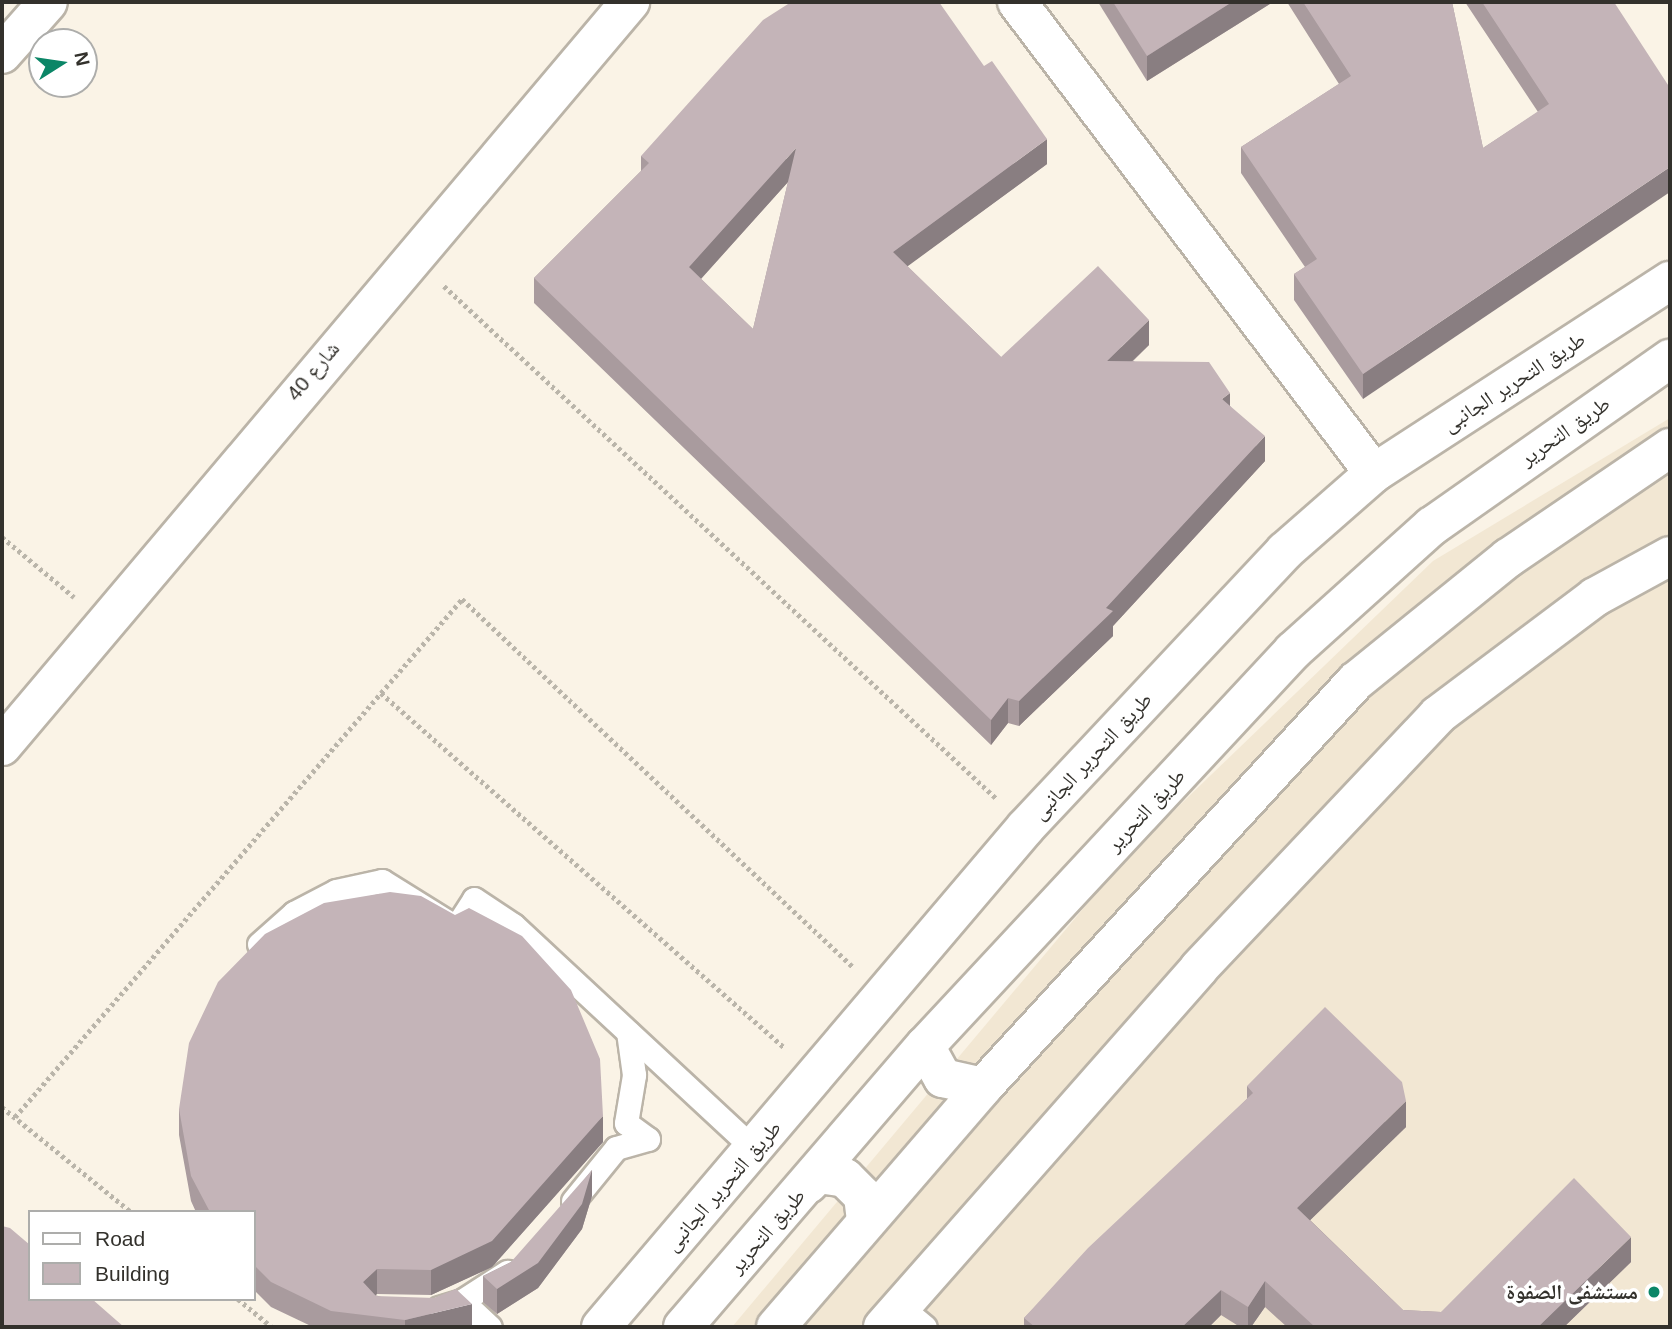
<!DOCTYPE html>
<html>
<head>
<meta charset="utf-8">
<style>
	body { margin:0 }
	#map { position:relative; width:1672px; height:1329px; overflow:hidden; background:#faf3e6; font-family:Helvetica,"Noto Naskh Arabic",sans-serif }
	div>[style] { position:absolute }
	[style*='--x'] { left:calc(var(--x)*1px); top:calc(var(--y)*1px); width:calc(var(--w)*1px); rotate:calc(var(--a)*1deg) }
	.built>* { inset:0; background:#f2e7d3 }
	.path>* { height:4.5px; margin-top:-2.25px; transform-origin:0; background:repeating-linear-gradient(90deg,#bab5aa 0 3.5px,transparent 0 7px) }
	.roads { filter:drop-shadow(2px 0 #bbb4a8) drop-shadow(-2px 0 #bbb4a8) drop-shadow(0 2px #bbb4a8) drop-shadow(0 -2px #bbb4a8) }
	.service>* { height:23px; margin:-11.5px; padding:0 11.5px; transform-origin:11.5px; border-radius:11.5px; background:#fff }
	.minor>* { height:38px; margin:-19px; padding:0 19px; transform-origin:19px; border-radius:19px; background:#fff }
	.tertiary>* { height:38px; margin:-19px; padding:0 19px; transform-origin:19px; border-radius:19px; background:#fff }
	.wall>* { inset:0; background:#a99b9e }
	.shaded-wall>* { inset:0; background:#897e81 }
	.building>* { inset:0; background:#c4b4b8 }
	.dots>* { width:19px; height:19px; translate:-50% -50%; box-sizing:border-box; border:4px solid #fff; border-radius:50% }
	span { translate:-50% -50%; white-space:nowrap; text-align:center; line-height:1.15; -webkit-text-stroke:7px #fff; paint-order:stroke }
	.street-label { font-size:21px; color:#33312c }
	.poi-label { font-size:21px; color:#33312c; font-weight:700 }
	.right { translate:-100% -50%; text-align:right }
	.frame { position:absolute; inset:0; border:4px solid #33312c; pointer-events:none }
	.legend { position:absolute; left:28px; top:1210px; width:228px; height:91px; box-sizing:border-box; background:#fff; border:2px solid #adadab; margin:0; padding:9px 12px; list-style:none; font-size:21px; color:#33312c }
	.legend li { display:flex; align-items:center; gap:14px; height:35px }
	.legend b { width:35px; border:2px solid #adadab }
	.north { position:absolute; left:28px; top:28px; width:70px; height:70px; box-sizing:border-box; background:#fff; border:2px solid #adadab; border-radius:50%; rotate:78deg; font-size:19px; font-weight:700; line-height:28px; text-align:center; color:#33312c }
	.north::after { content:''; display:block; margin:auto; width:24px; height:32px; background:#0b8667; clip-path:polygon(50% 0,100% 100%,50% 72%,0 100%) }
</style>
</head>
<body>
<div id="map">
	<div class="built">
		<i style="clip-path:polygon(1670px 418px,1670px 1327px,732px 1327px,1129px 854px,1433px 561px)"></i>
	</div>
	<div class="path">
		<i style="--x:444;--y:286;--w:754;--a:42.85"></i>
		<i style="--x:2;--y:537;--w:94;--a:39.8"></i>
		<i style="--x:381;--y:693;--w:538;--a:41.31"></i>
		<i style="--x:2;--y:1107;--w:166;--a:39.1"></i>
		<i style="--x:15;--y:1117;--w:684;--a:-49.21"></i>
		<i style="--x:462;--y:599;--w:537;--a:43.26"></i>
		<i style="--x:238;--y:1299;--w:44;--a:39.5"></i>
	</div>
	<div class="roads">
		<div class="service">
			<i style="--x:259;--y:944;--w:47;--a:-41.5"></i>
			<i style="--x:294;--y:913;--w:47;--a:-27.6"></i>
			<i style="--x:336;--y:891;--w:47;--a:-12.3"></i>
			<i style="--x:382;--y:881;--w:87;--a:31.9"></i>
			<i style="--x:456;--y:927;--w:33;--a:-57"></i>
			<i style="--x:474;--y:899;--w:47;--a:33.7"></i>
			<i style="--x:513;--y:925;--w:330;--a:42.9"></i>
			<i style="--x:573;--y:1201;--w:68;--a:-50.9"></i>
			<i style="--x:616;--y:1148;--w:33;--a:-16"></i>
			<i style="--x:648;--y:1139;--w:27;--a:-144"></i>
			<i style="--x:626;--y:1123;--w:49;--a:-80.5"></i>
			<i style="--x:634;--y:1075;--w:43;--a:-97.9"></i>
			<i style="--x:462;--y:1301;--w:38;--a:43"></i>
			<i style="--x:901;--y:1307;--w:31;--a:40"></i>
			<i style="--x:439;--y:1308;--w:24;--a:-17"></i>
			<i style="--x:462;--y:1301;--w:54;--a:-32.8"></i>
		</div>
		<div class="minor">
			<i style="--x:1017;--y:2;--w:591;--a:52.84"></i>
			<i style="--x:2;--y:54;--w:69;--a:-48.5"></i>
			<i style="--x:2;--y:746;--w:974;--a:-49.83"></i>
			<i style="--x:601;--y:1327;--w:656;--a:-49.64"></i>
			<i style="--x:1026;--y:827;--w:378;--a:-46.8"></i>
			<i style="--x:1285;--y:551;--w:118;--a:-41.2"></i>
			<i style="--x:1374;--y:473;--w:353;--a:-33"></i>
			<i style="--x:883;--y:1327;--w:478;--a:-48.6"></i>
			<i style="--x:1199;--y:968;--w:348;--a:-46.6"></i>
			<i style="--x:1438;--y:715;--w:196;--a:-36.9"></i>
			<i style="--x:1595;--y:597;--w:85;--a:-28.7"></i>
		</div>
		<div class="tertiary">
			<i style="--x:925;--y:1046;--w:37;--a:61"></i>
			<i style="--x:943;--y:1078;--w:41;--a:12.7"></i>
			<i style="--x:808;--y:1184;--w:14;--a:-45"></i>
			<i style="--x:818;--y:1174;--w:27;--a:8"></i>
			<i style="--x:845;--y:1178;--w:25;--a:45"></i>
			<i style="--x:863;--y:1196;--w:25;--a:83"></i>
			<i style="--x:683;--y:1327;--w:371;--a:-49.3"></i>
			<i style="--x:925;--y:1046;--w:540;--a:-47.03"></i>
			<i style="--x:1293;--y:651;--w:187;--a:-42"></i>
			<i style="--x:1432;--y:526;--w:291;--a:-35.1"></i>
			<i style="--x:776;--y:1327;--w:317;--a:-49.2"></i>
			<i style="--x:983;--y:1087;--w:551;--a:-47.43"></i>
			<i style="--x:1356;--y:681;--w:196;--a:-39"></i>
			<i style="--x:1508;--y:558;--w:196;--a:-34.2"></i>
		</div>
	</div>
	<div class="wall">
		<i style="clip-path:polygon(1098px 2px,1273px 2px,1147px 81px)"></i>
		<i style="clip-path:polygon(1287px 2px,1452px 2px,1483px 148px,1538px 112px,1465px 2px,1614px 2px,1363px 399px,1294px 300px,1294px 274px,1305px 267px,1241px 173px,1241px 147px,1339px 84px)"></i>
		<i style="clip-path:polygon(evenodd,641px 156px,1047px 164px,907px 266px,1001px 357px,1149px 345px,1133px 361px,1230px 406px,1265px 461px,1113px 626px,1113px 636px,1019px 726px,1008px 723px,991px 745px,534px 303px,534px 278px,641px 171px,641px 156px,788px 182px,753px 329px,701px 279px,788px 182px)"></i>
		<i style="clip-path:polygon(1247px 1086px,1406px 1127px,1310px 1220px,1403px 1310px,1441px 1312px,1631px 1262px,1564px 1327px,1287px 1327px,1265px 1307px,1251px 1327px,1240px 1327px,1221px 1315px,1209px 1327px,1024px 1327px,1024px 1318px,1247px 1099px)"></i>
		<i style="clip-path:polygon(179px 1109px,603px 1142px,492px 1267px,431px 1295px,377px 1294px,375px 1295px,472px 1327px,313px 1327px,271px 1307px,254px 1290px,254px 1212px,196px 1212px,191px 1201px,179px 1135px)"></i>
		<i style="clip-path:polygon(592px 1196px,582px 1229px,538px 1288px,497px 1314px,483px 1302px,483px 1276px,511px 1262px)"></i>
	</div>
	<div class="shaded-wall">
		<i style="clip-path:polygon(1232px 2px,1273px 2px,1147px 81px,1147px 56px)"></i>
		<i style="clip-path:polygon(1047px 139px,1047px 164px,893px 277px,893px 252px)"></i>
		<i style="clip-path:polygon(796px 148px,796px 173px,689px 292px,689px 267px)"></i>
		<i style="clip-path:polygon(1670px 167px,1670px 192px,1363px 399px,1363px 374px)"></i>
		<i style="clip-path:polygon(1149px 320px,1149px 345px,1107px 385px,1107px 361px)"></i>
		<i style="clip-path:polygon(1230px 393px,1230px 418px,1222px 399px)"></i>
		<i style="clip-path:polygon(1265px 436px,1265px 461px,1113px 626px,1113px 636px,1019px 726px,1019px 701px)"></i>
		<i style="clip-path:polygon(1008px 698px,1008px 723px,991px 745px,991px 720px)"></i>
		<i style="clip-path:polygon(1406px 1101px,1406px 1127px,1297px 1233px,1297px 1208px)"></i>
		<i style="clip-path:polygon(603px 1116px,603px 1142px,492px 1267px,431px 1295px,431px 1270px)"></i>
		<i style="clip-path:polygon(592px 1170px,592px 1196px,582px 1229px,538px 1288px,497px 1314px,497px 1289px)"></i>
		<i style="clip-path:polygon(1631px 1237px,1631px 1262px,1564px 1327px,1538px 1327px)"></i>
		<i style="clip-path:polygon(377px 1269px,377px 1294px,363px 1307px,363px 1282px)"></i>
		<i style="clip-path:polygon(1265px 1281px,1265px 1307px,1251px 1327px,1248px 1327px,1248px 1307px)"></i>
		<i style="clip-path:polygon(1221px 1290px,1221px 1315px,1209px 1327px,1182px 1327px)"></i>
		<i style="clip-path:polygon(472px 1304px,472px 1327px,405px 1327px,405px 1320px)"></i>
	</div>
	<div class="building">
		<i style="clip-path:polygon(evenodd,791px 2px,939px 2px,984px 66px,992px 61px,1047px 139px,893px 252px,1001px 357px,1098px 266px,1149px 320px,1107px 361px,1209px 362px,1230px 393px,1222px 399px,1265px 436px,1106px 608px,1113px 611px,1019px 701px,1008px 698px,991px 720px,534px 278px,649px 163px,641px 156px,763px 20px,791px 2px,796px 148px,753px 329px,689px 267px,796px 148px)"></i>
		<i style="clip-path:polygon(1113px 2px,1232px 2px,1147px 56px)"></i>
		<i style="clip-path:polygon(1303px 2px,1452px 2px,1483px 148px,1549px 104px,1482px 2px,1614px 2px,1670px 88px,1670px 167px,1363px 374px,1294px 274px,1317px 259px,1241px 147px,1351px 76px)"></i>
		<i style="clip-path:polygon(390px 892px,421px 896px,455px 915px,469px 908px,522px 936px,571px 990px,600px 1059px,603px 1116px,492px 1241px,431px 1270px,377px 1269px,363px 1282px,376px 1296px,434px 1298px,456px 1289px,472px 1304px,405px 1320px,331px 1311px,271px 1282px,254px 1265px,254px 1212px,210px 1212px,191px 1176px,179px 1109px,189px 1043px,218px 982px,265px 934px,324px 903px)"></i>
		<i style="clip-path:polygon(1325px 1007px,1402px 1082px,1406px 1101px,1297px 1208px,1403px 1310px,1441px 1312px,1574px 1178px,1631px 1237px,1538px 1327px,1315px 1327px,1265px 1281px,1248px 1307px,1221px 1290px,1182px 1327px,1035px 1327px,1024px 1318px,1088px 1248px,1253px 1093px,1247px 1086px)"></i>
		<i style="clip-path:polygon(592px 1170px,582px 1204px,538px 1263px,497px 1289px,483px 1276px,511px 1262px)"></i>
		<i style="clip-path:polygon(2px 1226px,10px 1228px,30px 1245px,30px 1299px,92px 1299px,124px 1327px,2px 1327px)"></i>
	</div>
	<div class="dots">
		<i style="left:1654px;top:1292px;background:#0b8667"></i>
	</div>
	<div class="street-label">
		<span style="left:313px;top:371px;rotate:-50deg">شارع 40</span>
		<span style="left:1514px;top:382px;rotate:-33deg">طريق التحرير الجانبى</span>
		<span style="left:1565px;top:431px;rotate:-35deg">طريق التحرير</span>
		<span style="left:1092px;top:756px;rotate:-47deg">طريق التحرير الجانبى</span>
		<span style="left:1146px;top:810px;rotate:-47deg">طريق التحرير</span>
		<span style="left:723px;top:1186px;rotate:-49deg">طريق التحرير الجانبى</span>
		<span style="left:767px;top:1231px;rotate:-49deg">طريق التحرير</span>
	</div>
	<div class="poi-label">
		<span class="right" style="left:1638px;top:1292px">مستشفى الصفوة</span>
	</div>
	<div class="frame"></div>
	<ul class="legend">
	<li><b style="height:9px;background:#fff"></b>Road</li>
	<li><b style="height:19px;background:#c4b4b8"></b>Building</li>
	</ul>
	<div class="north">N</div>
</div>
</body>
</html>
